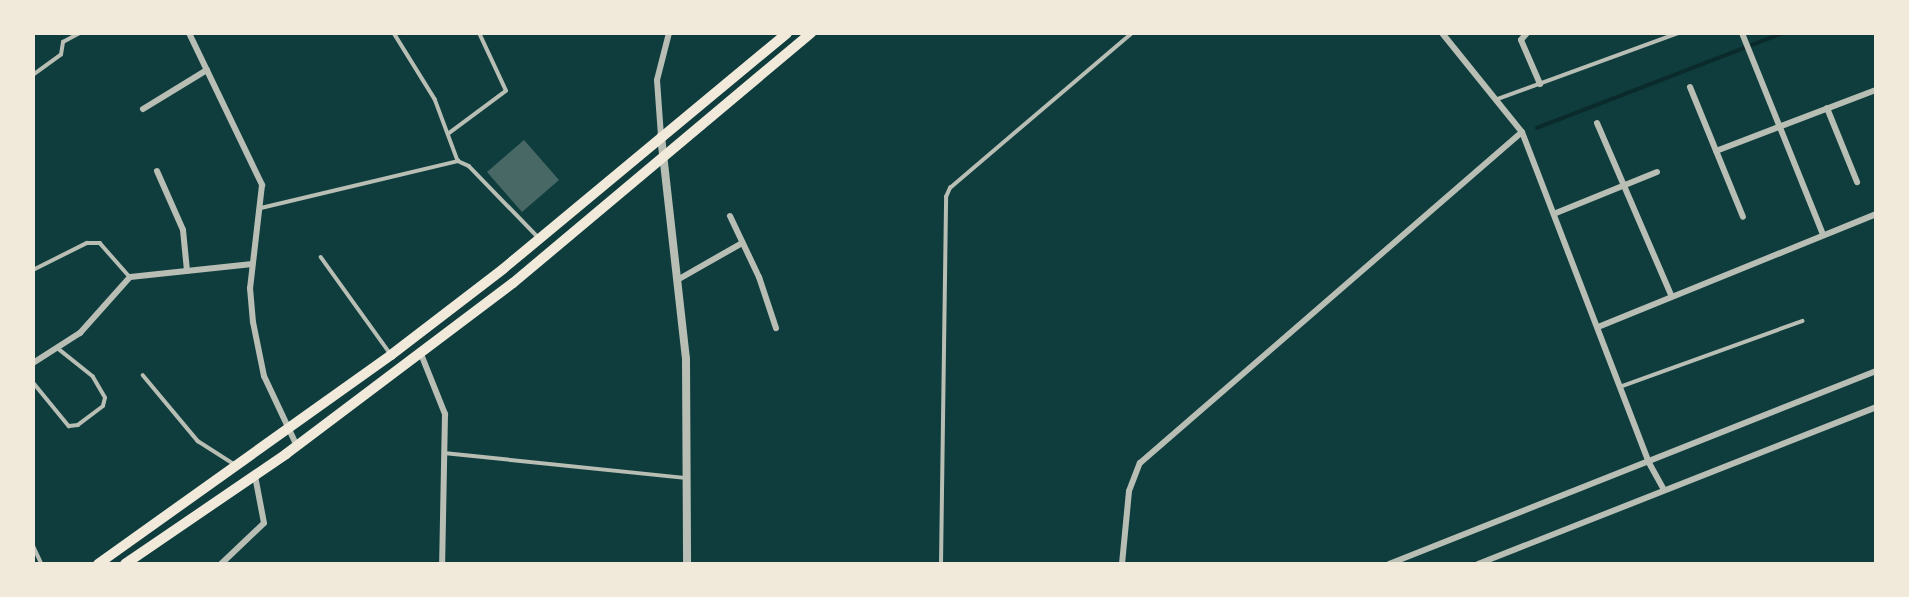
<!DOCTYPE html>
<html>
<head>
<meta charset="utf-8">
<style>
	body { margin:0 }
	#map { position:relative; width:1909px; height:597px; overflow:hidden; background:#0f3d3e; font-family:Rubik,sans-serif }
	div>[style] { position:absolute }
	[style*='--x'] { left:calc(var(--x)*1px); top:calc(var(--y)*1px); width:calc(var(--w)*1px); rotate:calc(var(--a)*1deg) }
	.stream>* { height:3.5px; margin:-1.75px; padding:0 1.75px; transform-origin:1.75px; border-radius:1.75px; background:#0a2a2b }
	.building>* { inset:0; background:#486865 }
	.service>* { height:3.5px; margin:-1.75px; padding:0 1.75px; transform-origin:1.75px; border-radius:1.75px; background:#b8beb3 }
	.minor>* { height:6px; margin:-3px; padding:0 3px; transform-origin:3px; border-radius:3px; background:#b8beb3 }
	.tertiary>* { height:8px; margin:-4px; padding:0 4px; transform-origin:4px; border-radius:4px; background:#b8beb3 }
	.primary>* { height:10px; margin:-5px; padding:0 5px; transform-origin:5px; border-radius:5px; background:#f1e9da }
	span { translate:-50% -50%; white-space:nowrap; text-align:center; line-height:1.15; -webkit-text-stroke:5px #f1e9da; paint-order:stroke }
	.frame { position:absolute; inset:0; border:35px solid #f1e9da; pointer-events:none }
</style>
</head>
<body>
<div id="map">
	<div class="stream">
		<i style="--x:1537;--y:128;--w:264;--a:-21.1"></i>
	</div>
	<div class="building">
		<i style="clip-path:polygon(524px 140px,559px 180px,522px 212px,487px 172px)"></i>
	</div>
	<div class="service">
		<i style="--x:394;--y:33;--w:78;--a:58.2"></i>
		<i style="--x:435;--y:99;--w:66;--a:69.6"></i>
		<i style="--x:33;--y:75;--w:34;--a:-36"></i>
		<i style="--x:61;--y:55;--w:13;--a:-81"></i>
		<i style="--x:63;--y:42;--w:19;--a:-28"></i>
		<i style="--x:1498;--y:99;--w:192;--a:-20.1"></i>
		<i style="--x:448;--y:134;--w:72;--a:-36.6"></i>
		<i style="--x:506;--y:91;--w:64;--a:-115"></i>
		<i style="--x:261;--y:208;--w:203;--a:-13.4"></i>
		<i style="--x:458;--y:161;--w:12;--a:24"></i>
		<i style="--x:469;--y:166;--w:99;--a:45.8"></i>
		<i style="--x:321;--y:257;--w:118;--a:54.3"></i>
		<i style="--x:33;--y:270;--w:60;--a:-26.6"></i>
		<i style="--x:87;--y:243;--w:13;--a:0"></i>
		<i style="--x:100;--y:243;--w:45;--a:48.6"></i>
		<i style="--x:143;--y:375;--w:86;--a:50.2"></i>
		<i style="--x:198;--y:441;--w:43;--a:32.6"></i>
		<i style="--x:33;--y:382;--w:57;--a:50.7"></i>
		<i style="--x:69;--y:426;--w:9;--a:-6"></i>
		<i style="--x:78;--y:425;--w:31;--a:-37"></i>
		<i style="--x:103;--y:406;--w:8;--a:-76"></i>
		<i style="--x:105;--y:398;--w:24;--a:-120"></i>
		<i style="--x:93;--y:377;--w:45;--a:-141.3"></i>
		<i style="--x:1620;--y:387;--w:194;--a:-19.9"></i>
		<i style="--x:444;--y:453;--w:244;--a:5.9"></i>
		<i style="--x:33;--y:545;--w:21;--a:65"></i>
		<i style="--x:941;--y:564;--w:367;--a:-89.2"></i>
		<i style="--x:946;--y:197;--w:10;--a:-66"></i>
		<i style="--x:950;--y:188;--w:239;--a:-40.4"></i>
	</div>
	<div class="minor">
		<i style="--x:189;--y:33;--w:169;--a:64.3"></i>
		<i style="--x:262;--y:185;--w:104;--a:96.6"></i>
		<i style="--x:250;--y:288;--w:34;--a:85"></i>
		<i style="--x:253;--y:322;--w:55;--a:78.5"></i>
		<i style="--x:264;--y:376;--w:77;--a:64.8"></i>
		<i style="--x:1442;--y:33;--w:127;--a:51.1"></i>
		<i style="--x:1522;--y:132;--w:352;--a:69"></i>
		<i style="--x:1648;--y:461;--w:33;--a:61"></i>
		<i style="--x:1527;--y:33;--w:9;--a:131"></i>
		<i style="--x:1521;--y:40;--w:48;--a:66.6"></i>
		<i style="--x:1742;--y:33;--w:217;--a:68.1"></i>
		<i style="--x:1690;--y:87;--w:140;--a:67.8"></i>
		<i style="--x:1827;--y:108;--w:80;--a:67.9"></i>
		<i style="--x:143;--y:109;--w:75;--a:-31.4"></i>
		<i style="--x:1597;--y:123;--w:189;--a:66.7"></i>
		<i style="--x:661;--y:136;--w:56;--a:-94.1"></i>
		<i style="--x:657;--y:80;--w:49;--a:-75.7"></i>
		<i style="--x:1716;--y:151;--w:171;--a:-20.9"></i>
		<i style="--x:157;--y:171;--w:64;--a:66.2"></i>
		<i style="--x:183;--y:230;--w:41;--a:84.4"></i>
		<i style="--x:1556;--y:213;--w:109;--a:-22.1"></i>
		<i style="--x:730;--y:216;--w:68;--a:64.6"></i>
		<i style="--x:759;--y:277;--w:54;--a:71.6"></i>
		<i style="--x:679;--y:279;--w:73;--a:-29.7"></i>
		<i style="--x:1598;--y:327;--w:300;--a:-22.1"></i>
		<i style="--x:421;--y:354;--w:65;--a:68.2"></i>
		<i style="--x:445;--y:414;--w:150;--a:91.1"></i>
		<i style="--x:33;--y:363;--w:56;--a:-32.6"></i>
		<i style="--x:80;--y:333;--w:75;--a:-48.2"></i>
		<i style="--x:130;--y:277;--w:123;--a:-6.1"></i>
		<i style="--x:221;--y:564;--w:59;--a:-43.6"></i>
		<i style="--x:264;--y:523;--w:48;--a:-100.8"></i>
		<i style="--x:1122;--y:564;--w:73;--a:-84.5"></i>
		<i style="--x:1129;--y:491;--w:30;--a:-69"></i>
		<i style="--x:1140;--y:463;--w:505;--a:-40.91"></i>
		<i style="--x:1389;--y:564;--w:524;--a:-21.62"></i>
		<i style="--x:1478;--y:564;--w:428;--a:-21.5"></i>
	</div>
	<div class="tertiary">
		<i style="--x:661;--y:136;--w:224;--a:83.6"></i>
		<i style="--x:686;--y:359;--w:205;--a:89.7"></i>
	</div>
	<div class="primary">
		<i style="--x:98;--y:564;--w:360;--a:-35.5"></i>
		<i style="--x:391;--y:355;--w:141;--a:-37.5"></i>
		<i style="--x:503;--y:269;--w:369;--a:-39.7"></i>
		<i style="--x:125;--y:564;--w:195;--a:-34.3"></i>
		<i style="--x:286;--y:454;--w:284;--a:-37"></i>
		<i style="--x:513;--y:283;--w:389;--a:-40"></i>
	</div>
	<div class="frame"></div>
</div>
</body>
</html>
